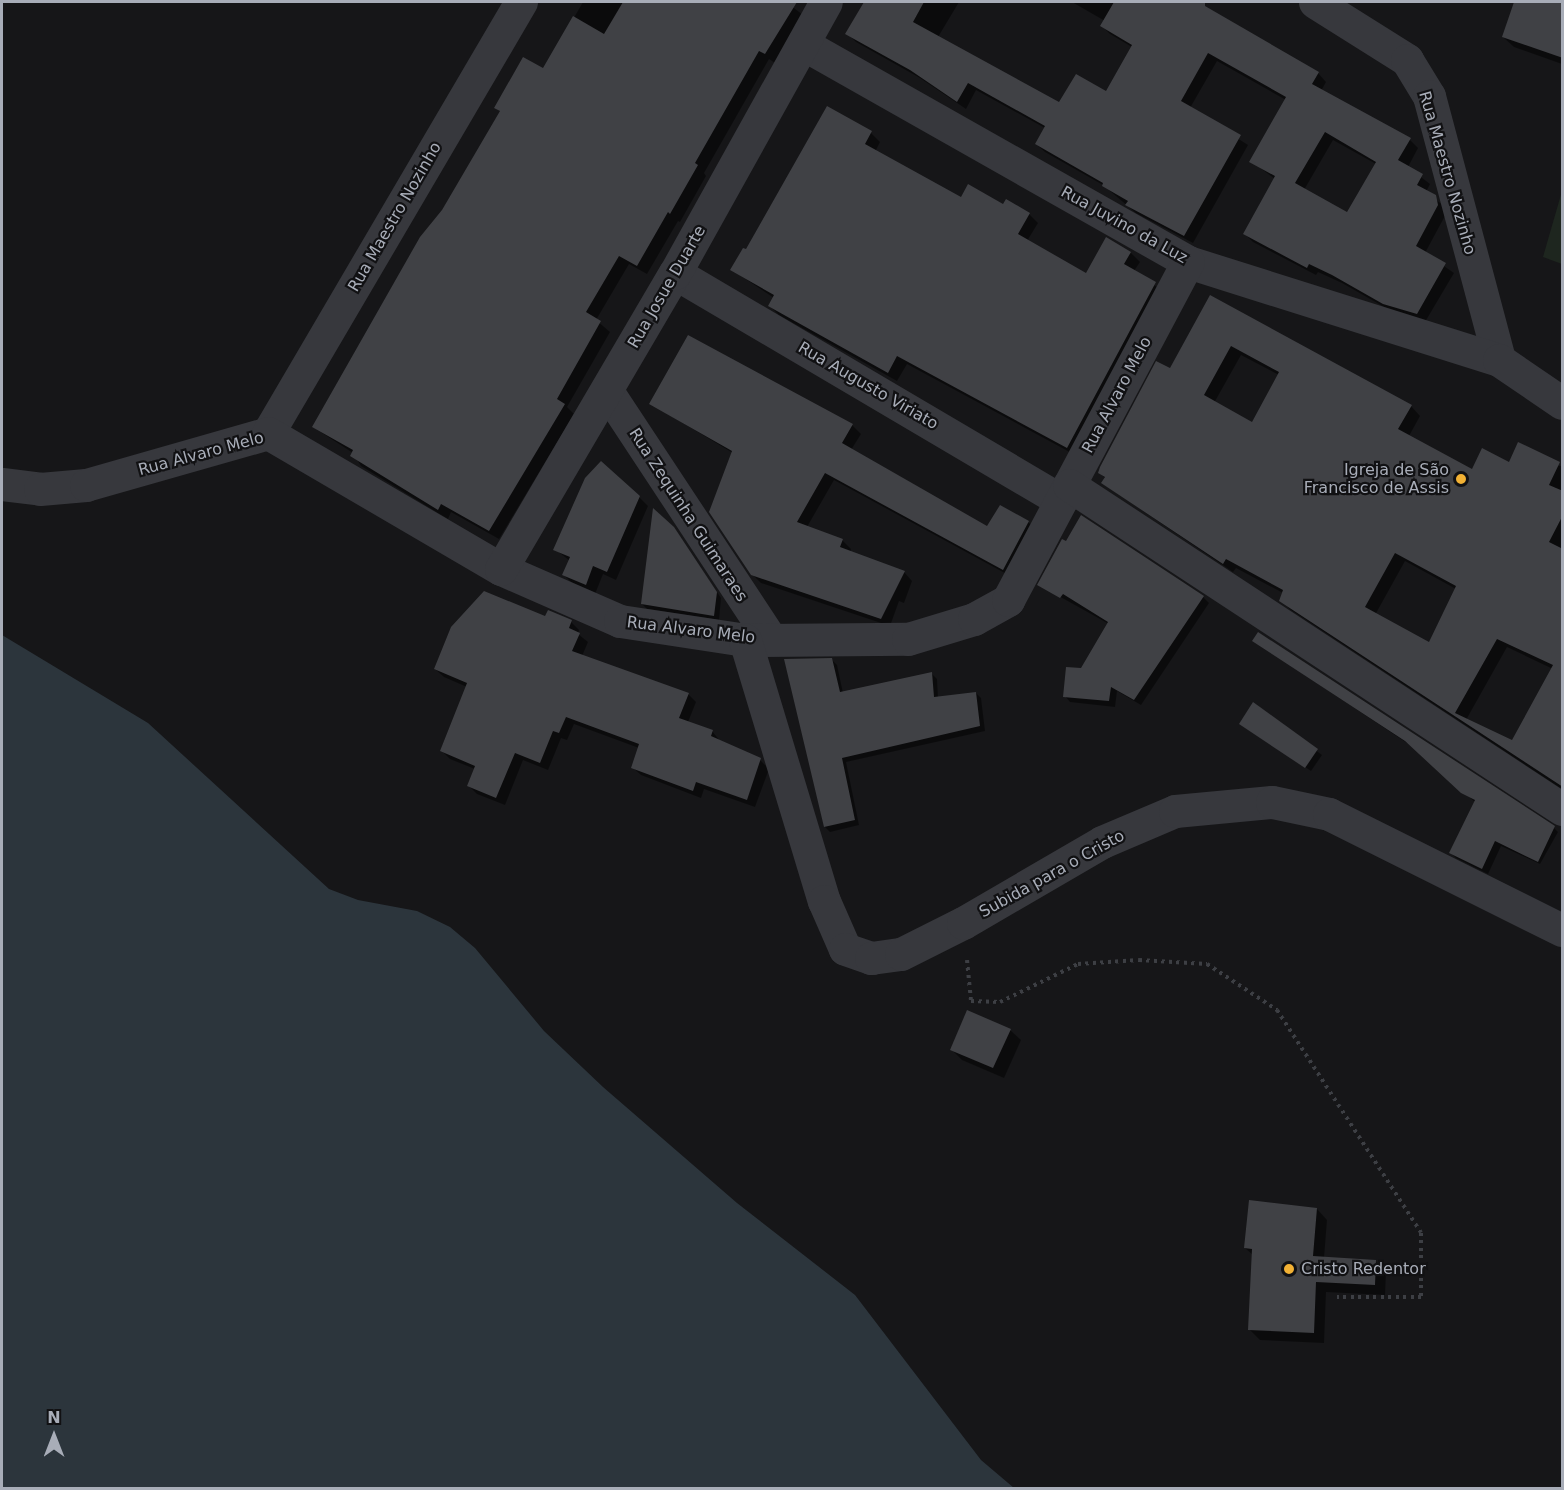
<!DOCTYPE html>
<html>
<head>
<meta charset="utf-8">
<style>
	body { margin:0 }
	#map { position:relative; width:1564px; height:1490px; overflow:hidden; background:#161618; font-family:"DejaVu Sans",sans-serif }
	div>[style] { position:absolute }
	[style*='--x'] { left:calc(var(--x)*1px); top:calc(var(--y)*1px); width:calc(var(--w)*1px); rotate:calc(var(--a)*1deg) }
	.green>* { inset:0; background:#1e261f }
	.water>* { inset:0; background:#2c353c }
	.shadow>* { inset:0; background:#0007 }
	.building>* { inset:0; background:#404145 }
	.path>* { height:4px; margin-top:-2px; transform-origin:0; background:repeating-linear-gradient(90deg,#3d3f44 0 3px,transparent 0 7.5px) }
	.minor>* { height:33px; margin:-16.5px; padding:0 16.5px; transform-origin:16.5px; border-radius:16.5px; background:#37383d }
	.dots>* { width:16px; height:16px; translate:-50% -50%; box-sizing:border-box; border:3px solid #111113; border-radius:50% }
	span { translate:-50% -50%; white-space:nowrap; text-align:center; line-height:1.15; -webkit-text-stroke:4.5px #111113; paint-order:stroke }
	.street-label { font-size:16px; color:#a8adb8 }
	.poi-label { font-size:16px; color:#a8adb8 }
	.right { translate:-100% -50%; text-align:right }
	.left { translate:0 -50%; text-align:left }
	.frame { position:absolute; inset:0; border:3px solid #a8adb8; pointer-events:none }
	.north { position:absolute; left:24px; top:1406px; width:60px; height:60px; -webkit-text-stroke:4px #111113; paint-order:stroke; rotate:0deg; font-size:16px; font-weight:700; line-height:24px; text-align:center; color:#a8adb8 }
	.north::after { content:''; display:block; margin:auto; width:21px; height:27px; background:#a8adb8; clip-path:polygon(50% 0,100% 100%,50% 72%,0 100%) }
</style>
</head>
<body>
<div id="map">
	<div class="green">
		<i style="clip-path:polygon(1562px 191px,1562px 264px,1543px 257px)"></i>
	</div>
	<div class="water">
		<i style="clip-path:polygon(2px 635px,148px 723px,329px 889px,358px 900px,417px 911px,450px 927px,475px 948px,544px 1031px,603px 1087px,737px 1203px,855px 1295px,981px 1460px,1014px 1488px,2px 1488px)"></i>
	</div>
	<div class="shadow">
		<i style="clip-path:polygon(583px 2px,786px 2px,803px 15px,775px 63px,769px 59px,704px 173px,706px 176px,680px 222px,678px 221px,647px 274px,629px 264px,596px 320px,610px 332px,567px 407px,574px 414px,499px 539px,451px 512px,448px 519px,361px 466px,353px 453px,313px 427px,501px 112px,496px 108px,544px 70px)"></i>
		<i style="clip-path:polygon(evenodd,866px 2px,959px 2px,938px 37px,1059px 104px,1106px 93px,1132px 47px,1110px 34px,1102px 26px,1105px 21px,1072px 2px,1194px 2px,1318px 73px,1326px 82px,1321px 91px,1410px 140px,1418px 148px,1408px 167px,1430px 184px,1426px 192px,1444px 206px,1446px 214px,1425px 253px,1454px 273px,1425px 322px,1393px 312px,1342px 283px,1318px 272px,1316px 275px,1253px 242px,1245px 234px,1275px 179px,1251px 161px,1286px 100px,1217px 61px,1190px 108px,1248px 145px,1193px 243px,1136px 213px,1103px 185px,1045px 152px,1036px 144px,1045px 128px,976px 90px,966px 109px,920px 78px,856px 42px,848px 34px,866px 2px,1333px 140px,1376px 164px,1348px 214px,1304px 190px,1333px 140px)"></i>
		<i style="clip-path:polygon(1516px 2px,1562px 2px,1562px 64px,1514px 47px,1503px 37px)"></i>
		<i style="clip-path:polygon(828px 108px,871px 133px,880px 142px,875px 152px,961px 199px,1029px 214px,1038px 223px,1027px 241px,1086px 275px,1131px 253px,1140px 262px,1134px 271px,1164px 292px,1077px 456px,907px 364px,897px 381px,779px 315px,770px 306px,774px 298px,732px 270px,747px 252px)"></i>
		<i style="clip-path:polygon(evenodd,1210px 297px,1411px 406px,1420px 416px,1409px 436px,1472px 471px,1510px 464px,1562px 466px,1562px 789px,1291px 610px,1281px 600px,1283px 593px,1236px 568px,1233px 572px,1102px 483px,1105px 478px,1100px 473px,1170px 370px,1210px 297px,1241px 355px,1279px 375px,1252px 424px,1214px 403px,1241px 355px,1210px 297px,1405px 561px,1456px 589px,1430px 644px,1375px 615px,1405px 561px,1210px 297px,1507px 647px,1553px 669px,1513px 742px,1466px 720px,1507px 647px)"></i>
		<i style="clip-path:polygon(651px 404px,852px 425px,861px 434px,851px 450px,988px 528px,1028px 522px,1037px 530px,1012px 577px,834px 480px,807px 527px,842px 540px,851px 549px,850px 553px,904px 572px,912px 581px,904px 603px,899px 601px,890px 626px,761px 583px,752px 574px,733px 453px)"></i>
		<i style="clip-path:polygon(639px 497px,648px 506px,616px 580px,603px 574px,595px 594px,573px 584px,564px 575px,570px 561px,555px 549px)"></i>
		<i style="clip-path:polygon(673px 528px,721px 598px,719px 620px,647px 609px,642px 604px)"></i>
		<i style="clip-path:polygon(1039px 585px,1203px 597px,1209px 603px,1141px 705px,1117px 691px,1115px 707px,1070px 702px,1065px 696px,1109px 624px)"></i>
		<i style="clip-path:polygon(546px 618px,571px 622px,579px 630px,578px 634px,588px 642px,582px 656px,688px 694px,696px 702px,688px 722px,712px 731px,720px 741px,761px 761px,769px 769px,755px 807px,704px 789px,701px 798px,641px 775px,632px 767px,639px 748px,574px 724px,567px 740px,561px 738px,548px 770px,523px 760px,505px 805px,477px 794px,469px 786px,475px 769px,450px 759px,442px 751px,467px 687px,444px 677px,435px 669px)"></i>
		<i style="clip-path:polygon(1254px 641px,1552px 826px,1558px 832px,1540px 864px,1501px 846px,1488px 874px,1456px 858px,1450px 852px,1475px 802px,1413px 747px)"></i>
		<i style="clip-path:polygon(832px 660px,837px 665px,843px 693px,932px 674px,937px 679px,938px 698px,976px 693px,981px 698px,985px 731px,846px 762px,859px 825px,830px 832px,825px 827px)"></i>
		<i style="clip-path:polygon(1254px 704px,1322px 755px,1311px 771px,1241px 724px)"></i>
		<i style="clip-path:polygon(1010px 1030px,1021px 1040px,1004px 1078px,962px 1060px,952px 1050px)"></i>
		<i style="clip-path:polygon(1317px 1209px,1327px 1220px,1324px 1258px,1375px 1261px,1386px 1272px,1385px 1295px,1326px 1292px,1324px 1343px,1260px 1340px,1249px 1329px,1253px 1255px,1245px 1248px)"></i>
	</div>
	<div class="building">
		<i style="clip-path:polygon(623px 2px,797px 2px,765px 54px,759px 51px,695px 163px,698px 165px,670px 214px,668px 212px,637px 266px,619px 256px,586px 312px,601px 321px,557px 399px,565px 404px,489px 531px,441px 504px,438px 510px,350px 456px,353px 450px,312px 427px,420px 237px,442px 210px,500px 111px,494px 108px,523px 57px,543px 68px,573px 16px,604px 34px)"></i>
		<i style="clip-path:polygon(evenodd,864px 2px,924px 2px,913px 22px,1059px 102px,1076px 74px,1106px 91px,1132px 45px,1100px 26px,1114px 2px,1205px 2px,1205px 6px,1319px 72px,1312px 84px,1411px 138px,1398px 160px,1423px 174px,1417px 185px,1436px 195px,1438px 205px,1416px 246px,1446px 263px,1417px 314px,1383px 304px,1332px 275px,1309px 264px,1307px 268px,1243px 234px,1275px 176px,1249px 162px,1286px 97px,1208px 53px,1181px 101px,1241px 135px,1184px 236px,1125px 205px,1128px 201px,1102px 186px,1103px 183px,1035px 144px,1045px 126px,968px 83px,957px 102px,910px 70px,845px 34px,864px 2px,1325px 132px,1376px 162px,1347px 212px,1295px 183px,1325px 132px)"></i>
		<i style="clip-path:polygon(1514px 2px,1563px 2px,1563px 58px,1502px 37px)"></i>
		<i style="clip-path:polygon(827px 106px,872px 131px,865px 144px,961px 197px,968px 184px,1003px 204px,1006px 199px,1030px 213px,1018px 234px,1086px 273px,1106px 237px,1131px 252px,1124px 264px,1156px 282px,1067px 448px,897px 356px,888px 373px,768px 306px,774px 295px,730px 270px,743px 248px,746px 249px)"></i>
		<i style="clip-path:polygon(evenodd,1210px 295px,1412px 405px,1398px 429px,1472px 469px,1482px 448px,1509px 462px,1518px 442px,1560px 462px,1549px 485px,1563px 491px,1563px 515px,1549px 542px,1563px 549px,1563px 787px,1279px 601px,1283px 590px,1226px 559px,1223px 564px,1101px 483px,1105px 477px,1098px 473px,1100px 467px,1156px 361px,1170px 368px,1210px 295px,1231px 346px,1279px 372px,1252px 422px,1204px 395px,1231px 346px,1210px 295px,1395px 553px,1456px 586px,1429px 642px,1365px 607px,1395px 553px,1210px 295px,1497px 639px,1553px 665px,1512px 740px,1455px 713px,1497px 639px)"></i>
		<i style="clip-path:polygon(688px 335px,853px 424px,842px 443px,987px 526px,1000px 505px,1029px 521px,1003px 570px,825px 473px,797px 522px,843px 539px,840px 547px,905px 571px,881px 619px,751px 575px,709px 512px,732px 451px,649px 404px)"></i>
		<i style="clip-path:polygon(601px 461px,640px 496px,607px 572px,593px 566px,586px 585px,562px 575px,570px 557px,553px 550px,585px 478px)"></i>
		<i style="clip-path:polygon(653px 508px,674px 527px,717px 592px,714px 616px,641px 604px)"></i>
		<i style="clip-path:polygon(1081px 515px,1204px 596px,1134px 700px,1111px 687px,1109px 701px,1063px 697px,1066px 667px,1081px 668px,1108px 622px,1063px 594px,1060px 598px,1037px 585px,1062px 539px,1066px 541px)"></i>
		<i style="clip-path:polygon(484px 591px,545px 616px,548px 610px,572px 620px,569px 628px,580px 633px,572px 651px,689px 693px,679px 718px,713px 730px,711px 736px,761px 758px,747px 800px,696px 782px,693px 791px,631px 768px,639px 744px,566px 717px,559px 733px,553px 731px,540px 763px,515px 753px,496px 798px,467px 786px,475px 766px,440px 751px,467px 683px,434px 669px,451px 627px)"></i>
		<i style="clip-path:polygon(1258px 632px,1555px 826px,1538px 862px,1495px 841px,1482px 869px,1449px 853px,1475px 800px,1461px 793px,1405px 741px,1252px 641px)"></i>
		<i style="clip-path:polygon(832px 658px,840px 692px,932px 672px,934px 697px,976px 692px,980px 726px,842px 758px,855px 820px,824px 827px,784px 659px)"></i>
		<i style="clip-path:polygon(1253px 702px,1318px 749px,1305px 768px,1239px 724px)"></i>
		<i style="clip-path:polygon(967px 1010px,1011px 1029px,993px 1068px,950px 1050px)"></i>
		<i style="clip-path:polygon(1249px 1200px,1317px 1208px,1313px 1256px,1376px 1260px,1375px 1285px,1316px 1282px,1314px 1333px,1248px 1330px,1252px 1249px,1244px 1248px)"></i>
	</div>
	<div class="path">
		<i style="--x:967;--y:960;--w:41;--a:84.4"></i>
		<i style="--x:971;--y:1001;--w:29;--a:2"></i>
		<i style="--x:1000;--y:1002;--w:87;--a:-26"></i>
		<i style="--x:1078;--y:964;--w:61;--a:-3.8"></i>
		<i style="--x:1139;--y:960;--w:68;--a:3.4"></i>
		<i style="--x:1207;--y:964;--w:84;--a:33.3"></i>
		<i style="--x:1277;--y:1010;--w:265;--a:57.1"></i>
		<i style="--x:1421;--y:1233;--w:64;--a:90"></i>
		<i style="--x:1421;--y:1297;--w:84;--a:180"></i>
	</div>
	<div class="minor">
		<i style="--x:1315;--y:2;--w:109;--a:32.2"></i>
		<i style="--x:1407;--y:60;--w:42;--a:58.6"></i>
		<i style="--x:1429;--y:96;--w:273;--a:75.1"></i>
		<i style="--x:803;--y:44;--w:442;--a:29.5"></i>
		<i style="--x:1188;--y:262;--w:326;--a:17.5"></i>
		<i style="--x:1499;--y:360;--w:76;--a:34.3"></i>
		<i style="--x:675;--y:273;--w:448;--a:30.5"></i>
		<i style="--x:607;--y:391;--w:296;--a:56.6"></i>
		<i style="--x:268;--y:433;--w:500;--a:-59.6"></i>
		<i style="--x:2;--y:484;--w:38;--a:7"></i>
		<i style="--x:40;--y:489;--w:46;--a:-5"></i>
		<i style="--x:86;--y:485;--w:189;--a:-15.9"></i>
		<i style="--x:268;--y:433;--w:270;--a:30.3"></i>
		<i style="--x:501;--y:569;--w:130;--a:23.6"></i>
		<i style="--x:620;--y:621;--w:126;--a:8.6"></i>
		<i style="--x:745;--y:640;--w:163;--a:-0.4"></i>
		<i style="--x:908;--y:639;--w:69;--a:-16.9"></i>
		<i style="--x:974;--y:619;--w:39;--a:-29"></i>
		<i style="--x:1008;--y:600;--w:383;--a:-62"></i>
		<i style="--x:1069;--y:485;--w:590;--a:33.31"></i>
		<i style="--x:501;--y:569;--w:343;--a:-59.6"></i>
		<i style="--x:675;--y:273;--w:310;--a:-60.9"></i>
		<i style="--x:745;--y:640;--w:273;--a:73.2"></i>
		<i style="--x:824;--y:901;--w:52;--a:66.4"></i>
		<i style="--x:845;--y:949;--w:28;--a:19"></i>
		<i style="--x:871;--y:958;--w:30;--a:-8"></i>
		<i style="--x:901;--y:954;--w:69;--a:-26.6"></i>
		<i style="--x:963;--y:923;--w:161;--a:-30.2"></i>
		<i style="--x:1102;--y:842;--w:79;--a:-23"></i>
		<i style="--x:1175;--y:811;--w:97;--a:-5.3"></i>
		<i style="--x:1272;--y:802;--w:58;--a:11.9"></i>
		<i style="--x:1329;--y:814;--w:260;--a:26.5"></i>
	</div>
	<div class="dots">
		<i style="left:1461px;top:479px;background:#f2b134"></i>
		<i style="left:1289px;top:1269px;background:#f2b134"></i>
	</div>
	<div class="street-label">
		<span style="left:1447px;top:173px;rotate:74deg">Rua Maestro Nozinho</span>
		<span style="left:395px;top:217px;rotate:-60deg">Rua Maestro Nozinho</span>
		<span style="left:1124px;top:225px;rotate:29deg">Rua Juvino da Luz</span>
		<span style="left:667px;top:287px;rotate:-60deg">Rua Josue Duarte</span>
		<span style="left:868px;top:386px;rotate:30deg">Rua Augusto Viriato</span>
		<span style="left:1117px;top:395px;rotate:-62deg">Rua Alvaro Melo</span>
		<span style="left:201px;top:454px;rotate:-15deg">Rua Alvaro Melo</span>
		<span style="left:688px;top:515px;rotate:57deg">Rua Zequinha Guimaraes</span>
		<span style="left:691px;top:630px;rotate:7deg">Rua Alvaro Melo</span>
		<span style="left:1052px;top:874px;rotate:-29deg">Subida para o Cristo</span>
	</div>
	<div class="poi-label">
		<span class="right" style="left:1449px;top:479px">Igreja de São<br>Francisco de Assis</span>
		<span class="left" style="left:1301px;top:1269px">Cristo Redentor</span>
	</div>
	<div class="frame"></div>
	<div class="north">N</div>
</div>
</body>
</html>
